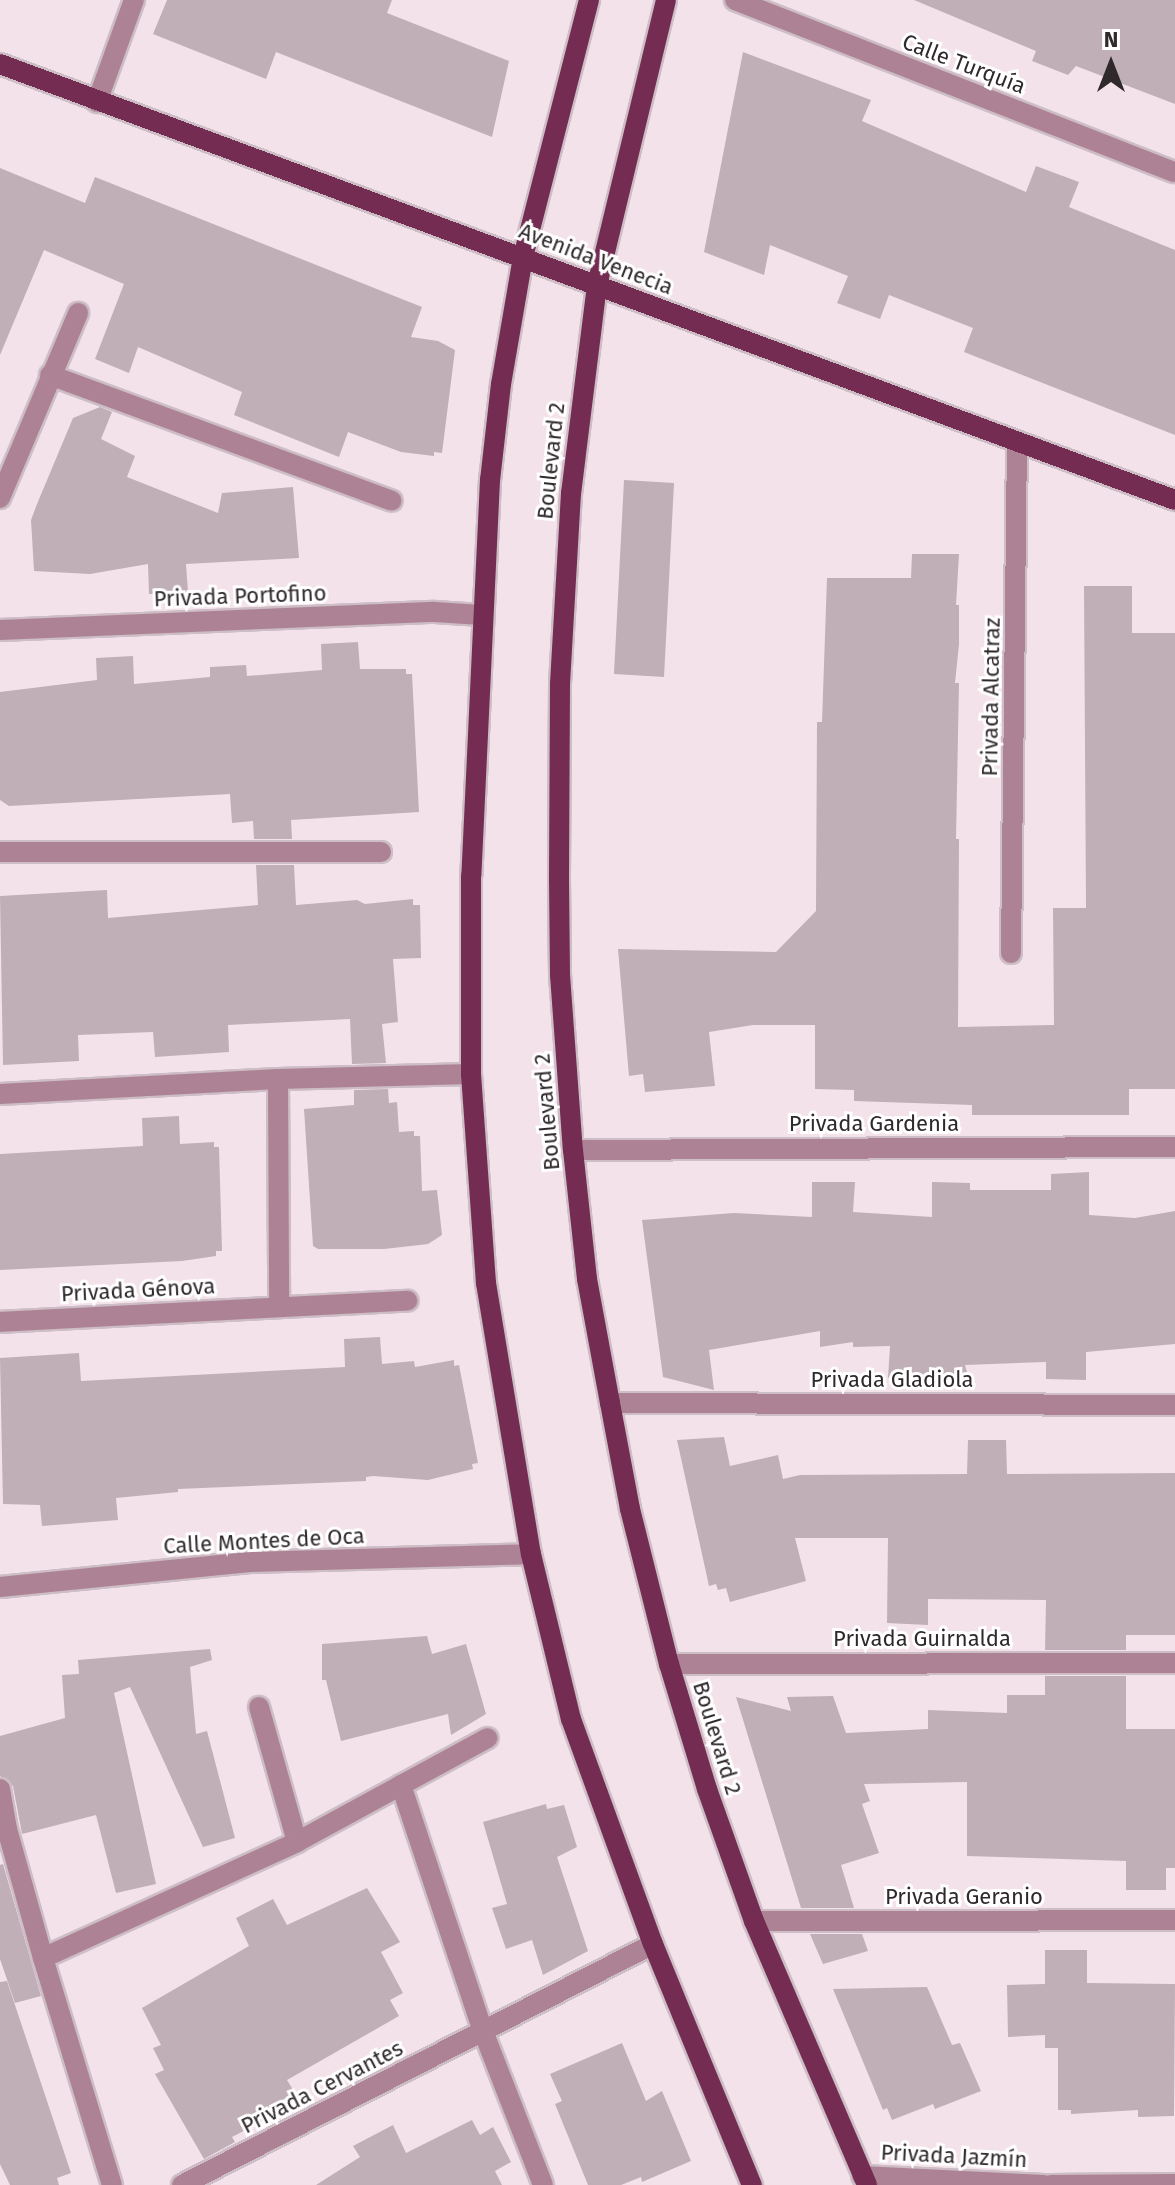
<!DOCTYPE html>
<html>
<head>
<meta charset="utf-8">
<style>
	body { margin:0 }
	#map { position:relative; width:1175px; height:2185px; overflow:hidden; background:#f4e2ea; font-family:"Fira Sans",sans-serif }
	div>[style] { position:absolute }
	[style*='--x'] { left:calc(var(--x)*1px); top:calc(var(--y)*1px); width:calc(var(--w)*1px); rotate:calc(var(--a)*1deg) }
	.building>* { inset:0; background:#c0afb6 }
	.roads { filter:drop-shadow(2px 0 #cdbdc4) drop-shadow(-2px 0 #cdbdc4) drop-shadow(0 2px #cdbdc4) drop-shadow(0 -2px #cdbdc4) }
	.minor>* { height:20px; margin:-10px; padding:0 10px; transform-origin:10px; border-radius:10px; background:#ad8295 }
	.major>* { height:20px; margin:-10px; padding:0 10px; transform-origin:10px; border-radius:10px; background:#742c52 }
	span { translate:-50% -50%; white-space:nowrap; text-align:center; line-height:1.15; -webkit-text-stroke:6px #fff; paint-order:stroke }
	.street-label { font-size:22px; color:#2f292c }
	.north { position:absolute; left:1071px; top:24px; width:80px; height:80px; -webkit-text-stroke:6px #fff; paint-order:stroke; rotate:0deg; font-size:22px; font-weight:700; line-height:32px; text-align:center; color:#2f292c }
	.north::after { content:''; display:block; margin:auto; width:28px; height:36px; background:#2f292c; clip-path:polygon(50% 0,100% 100%,50% 72%,0 100%) }
</style>
</head>
<body>
<div id="map">
	<div class="building">
		<i style="clip-path:polygon(167px 0,392px 0,387px 13px,509px 61px,492px 137px,276px 52px,266px 79px,153px 34px)"></i>
		<i style="clip-path:polygon(914px 0,1175px 0,1175px 104px,1076px 66px,1068px 75px,1032px 61px,1036px 51px)"></i>
		<i style="clip-path:polygon(743px 52px,871px 100px,862px 121px,1026px 192px,1036px 166px,1079px 182px,1069px 207px,1175px 250px,1175px 435px,964px 352px,973px 328px,889px 295px,880px 319px,837px 303px,848px 276px,770px 245px,764px 275px,704px 252px)"></i>
		<i style="clip-path:polygon(0 168px,85px 203px,95px 177px,422px 307px,411px 337px,438px 341px,455px 350px,442px 453px,434px 452px,434px 456px,401px 452px,348px 432px,339px 457px,234px 415px,242px 392px,138px 347px,129px 373px,95px 359px,124px 284px,44px 250px,0 355px)"></i>
		<i style="clip-path:polygon(100px 407px,112px 412px,101px 439px,135px 456px,127px 477px,218px 513px,222px 493px,293px 487px,299px 558px,186px 564px,188px 592px,149px 594px,148px 564px,90px 574px,34px 571px,31px 520px,37px 504px,73px 418px)"></i>
		<i style="clip-path:polygon(624px 480px,674px 483px,664px 677px,614px 674px)"></i>
		<i style="clip-path:polygon(912px 554px,959px 554px,956px 605px,959px 605px,959px 644px,955px 683px,959px 683px,956px 839px,959px 839px,958px 1027px,1054px 1025px,1053px 908px,1086px 908px,1084px 586px,1132px 586px,1132px 633px,1175px 633px,1175px 1089px,1129px 1089px,1129px 1115px,972px 1115px,972px 1105px,854px 1101px,854px 1090px,815px 1089px,815px 1025px,753px 1025px,709px 1032px,715px 1086px,645px 1092px,643px 1074px,629px 1076px,618px 949px,776px 952px,816px 911px,817px 722px,822px 722px,827px 578px,911px 578px)"></i>
		<i style="clip-path:polygon(358px 642px,360px 669px,406px 669px,406px 674px,412px 674px,419px 812px,291px 820px,292px 839px,254px 839px,253px 821px,232px 823px,230px 794px,9px 806px,0 800px,0 692px,97px 680px,96px 658px,133px 656px,134px 684px,210px 677px,210px 667px,246px 665px,247px 676px,322px 670px,321px 644px)"></i>
		<i style="clip-path:polygon(256px 865px,294px 865px,296px 905px,357px 900px,365px 904px,413px 899px,413px 905px,420px 905px,421px 958px,393px 959px,398px 1022px,382px 1024px,386px 1063px,352px 1064px,350px 1019px,228px 1025px,229px 1052px,155px 1057px,153px 1032px,78px 1035px,79px 1061px,3px 1065px,0 896px,107px 890px,108px 918px,258px 905px)"></i>
		<i style="clip-path:polygon(388px 1089px,389px 1103px,397px 1102px,399px 1132px,414px 1131px,414px 1136px,420px 1136px,422px 1191px,437px 1190px,442px 1235px,428px 1244px,384px 1249px,318px 1249px,313px 1246px,304px 1109px,354px 1105px,354px 1090px)"></i>
		<i style="clip-path:polygon(179px 1116px,180px 1144px,214px 1142px,214px 1147px,219px 1147px,222px 1251px,216px 1251px,216px 1256px,182px 1261px,0 1270px,0 1154px,143px 1146px,142px 1118px)"></i>
		<i style="clip-path:polygon(1089px 1172px,1089px 1215px,1135px 1218px,1175px 1211px,1175px 1344px,1086px 1352px,1086px 1380px,1046px 1379px,1046px 1362px,965px 1365px,969px 1379px,888px 1378px,890px 1346px,853px 1347px,853px 1342px,820px 1347px,820px 1331px,709px 1350px,714px 1390px,663px 1377px,642px 1220px,734px 1213px,812px 1217px,812px 1182px,855px 1182px,853px 1212px,932px 1217px,932px 1182px,970px 1183px,970px 1190px,1051px 1190px,1051px 1174px)"></i>
		<i style="clip-path:polygon(380px 1337px,382px 1364px,414px 1361px,415px 1367px,454px 1360px,454px 1366px,459px 1365px,478px 1463px,472px 1464px,473px 1469px,428px 1480px,373px 1476px,366px 1477px,366px 1481px,178px 1489px,178px 1492px,116px 1498px,118px 1520px,42px 1526px,40px 1505px,3px 1504px,0 1358px,79px 1353px,81px 1381px,156px 1377px,345px 1367px,344px 1339px)"></i>
		<i style="clip-path:polygon(724px 1437px,730px 1466px,778px 1455px,783px 1479px,800px 1475px,967px 1474px,968px 1440px,1006px 1440px,1007px 1474px,1175px 1473px,1175px 1635px,1126px 1635px,1126px 1650px,1045px 1650px,1046px 1600px,928px 1599px,928px 1625px,887px 1623px,888px 1538px,795px 1538px,806px 1581px,730px 1602px,726px 1588px,718px 1590px,716px 1584px,709px 1586px,677px 1440px)"></i>
		<i style="clip-path:polygon(427px 1636px,432px 1654px,466px 1644px,486px 1714px,451px 1735px,448px 1714px,341px 1741px,326px 1680px,322px 1680px,322px 1644px)"></i>
		<i style="clip-path:polygon(210px 1649px,212px 1660px,190px 1667px,196px 1734px,207px 1731px,235px 1838px,203px 1847px,130px 1687px,114px 1693px,156px 1884px,116px 1893px,96px 1815px,22px 1834px,13px 1786px,0 1776px,0 1736px,65px 1718px,62px 1675px,79px 1674px,78px 1660px)"></i>
		<i style="clip-path:polygon(1045px 1676px,1126px 1676px,1126px 1729px,1175px 1729px,1175px 1868px,1166px 1868px,1166px 1890px,1126px 1890px,1126px 1861px,967px 1856px,967px 1782px,864px 1784px,870px 1801px,862px 1804px,879px 1853px,841px 1865px,854px 1908px,801px 1908px,736px 1697px,791px 1711px,787px 1697px,833px 1696px,846px 1733px,928px 1729px,928px 1710px,1007px 1713px,1007px 1695px,1045px 1695px)"></i>
		<i style="clip-path:polygon(546px 1804px,547px 1809px,564px 1805px,577px 1847px,557px 1857px,588px 1951px,543px 1975px,532px 1940px,506px 1949px,492px 1908px,507px 1904px,483px 1822px)"></i>
		<i style="clip-path:polygon(3px 1864px,41px 1996px,15px 2003px,0 1959px,0 1865px)"></i>
		<i style="clip-path:polygon(367px 1888px,400px 1942px,381px 1952px,403px 1993px,390px 2000px,399px 2016px,287px 2080px,295px 2093px,280px 2101px,280px 2112px,232px 2137px,235px 2142px,204px 2159px,155px 2074px,164px 2070px,153px 2048px,161px 2045px,142px 2008px,249px 1946px,236px 1918px,273px 1899px,287px 1925px)"></i>
		<i style="clip-path:polygon(810px 1934px,862px 1934px,868px 1951px,823px 1964px)"></i>
		<i style="clip-path:polygon(1045px 1950px,1087px 1950px,1087px 1983px,1175px 1984px,1174px 2116px,1138px 2117px,1138px 2110px,1071px 2114px,1071px 2110px,1058px 2110px,1058px 2048px,1045px 2048px,1045px 2035px,1008px 2037px,1007px 1985px,1045px 1984px)"></i>
		<i style="clip-path:polygon(7px 1981px,71px 2173px,57px 2178px,59px 2185px,10px 2185px,0 2164px,0 1982px)"></i>
		<i style="clip-path:polygon(927px 1987px,952px 2045px,960px 2043px,981px 2091px,935px 2109px,933px 2104px,892px 2120px,887px 2108px,883px 2110px,833px 1989px)"></i>
		<i style="clip-path:polygon(622px 2043px,646px 2101px,662px 2091px,691px 2161px,642px 2182px,641px 2177px,621px 2185px,588px 2185px,555px 2104px,562px 2101px,550px 2074px)"></i>
		<i style="clip-path:polygon(472px 2120px,480px 2135px,493px 2127px,511px 2162px,495px 2171px,502px 2185px,316px 2185px,360px 2157px,353px 2146px,393px 2125px,406px 2153px)"></i>
	</div>
	<div class="roads">
		<div class="minor">
			<i style="--x:735;--y:0;--w:472;--a:21.4"></i>
			<i style="--x:97;--y:102;--w:109;--a:-70.1"></i>
			<i style="--x:50;--y:375;--w:364;--a:20.2"></i>
			<i style="--x:0;--y:498;--w:201;--a:-67.1"></i>
			<i style="--x:0;--y:630;--w:435;--a:-2.4"></i>
			<i style="--x:435;--y:612;--w:46;--a:3.7"></i>
			<i style="--x:0;--y:852;--w:381;--a:0"></i>
			<i style="--x:1011;--y:953;--w:511;--a:-89.33"></i>
			<i style="--x:278;--y:1079;--w:228;--a:89.7"></i>
			<i style="--x:0;--y:1094;--w:278;--a:-3.1"></i>
			<i style="--x:278;--y:1079;--w:193;--a:-1.5"></i>
			<i style="--x:573;--y:1150;--w:602;--a:-0.29"></i>
			<i style="--x:0;--y:1322;--w:408;--a:-3"></i>
			<i style="--x:610;--y:1403;--w:565;--a:0.2"></i>
			<i style="--x:0;--y:1587;--w:251;--a:-5.7"></i>
			<i style="--x:250;--y:1562;--w:281;--a:-1.6"></i>
			<i style="--x:669;--y:1664;--w:506;--a:-0.11"></i>
			<i style="--x:259;--y:1707;--w:140;--a:74.3"></i>
			<i style="--x:401;--y:1785;--w:259;--a:71.6"></i>
			<i style="--x:483;--y:2031;--w:165;--a:68.7"></i>
			<i style="--x:0;--y:1789;--w:41;--a:80.1"></i>
			<i style="--x:7;--y:1829;--w:134;--a:74.4"></i>
			<i style="--x:43;--y:1958;--w:237;--a:73.1"></i>
			<i style="--x:754;--y:1921;--w:421;--a:-0.1"></i>
			<i style="--x:43;--y:1958;--w:279;--a:-24.5"></i>
			<i style="--x:297;--y:1842;--w:217;--a:-28.6"></i>
			<i style="--x:862;--y:2176;--w:182;--a:2.8"></i>
			<i style="--x:182;--y:2185;--w:529;--a:-27.1"></i>
			<i style="--x:1051;--y:2185;--w:124;--a:-0.5"></i>
		</div>
		<div class="major">
			<i style="--x:589;--y:0;--w:265;--a:104.4"></i>
			<i style="--x:523;--y:257;--w:129;--a:99.8"></i>
			<i style="--x:501;--y:384;--w:97;--a:96.5"></i>
			<i style="--x:490;--y:480;--w:396;--a:92.7"></i>
			<i style="--x:471;--y:876;--w:198;--a:90"></i>
			<i style="--x:471;--y:1074;--w:210;--a:85.9"></i>
			<i style="--x:486;--y:1283;--w:275;--a:80.6"></i>
			<i style="--x:531;--y:1554;--w:170;--a:76.4"></i>
			<i style="--x:571;--y:1719;--w:239;--a:70"></i>
			<i style="--x:653;--y:1944;--w:261;--a:67.7"></i>
			<i style="--x:666;--y:0;--w:293;--a:103.6"></i>
			<i style="--x:597;--y:285;--w:210;--a:97.1"></i>
			<i style="--x:571;--y:493;--w:192;--a:93.3"></i>
			<i style="--x:560;--y:685;--w:194;--a:90.3"></i>
			<i style="--x:559;--y:879;--w:96;--a:89.4"></i>
			<i style="--x:560;--y:975;--w:175;--a:85.8"></i>
			<i style="--x:573;--y:1150;--w:130;--a:83.8"></i>
			<i style="--x:587;--y:1279;--w:126;--a:79.5"></i>
			<i style="--x:610;--y:1403;--w:108;--a:79.3"></i>
			<i style="--x:630;--y:1509;--w:160;--a:75.9"></i>
			<i style="--x:669;--y:1664;--w:131;--a:73.1"></i>
			<i style="--x:707;--y:1789;--w:140;--a:70.4"></i>
			<i style="--x:754;--y:1921;--w:287;--a:66.8"></i>
			<i style="--x:0;--y:64;--w:1253;--a:20.36"></i>
		</div>
	</div>
	<div class="street-label">
		<span style="left:964px;top:64px;rotate:21deg">Calle Turquía</span>
		<span style="left:596px;top:259px;rotate:21deg">Avenida Venecia</span>
		<span style="left:551px;top:461px;rotate:-84deg">Boulevard 2</span>
		<span style="left:240px;top:596px;rotate:-2deg">Privada Portofino</span>
		<span style="left:991px;top:697px;rotate:-89deg">Privada Alcatraz</span>
		<span style="left:547px;top:1112px;rotate:-95deg">Boulevard 2</span>
		<span style="left:874px;top:1124px">Privada Gardenia</span>
		<span style="left:138px;top:1290px;rotate:-3deg">Privada Génova</span>
		<span style="left:892px;top:1380px">Privada Gladiola</span>
		<span style="left:264px;top:1541px;rotate:-3deg">Calle Montes de Oca</span>
		<span style="left:922px;top:1639px">Privada Guirnalda</span>
		<span style="left:717px;top:1738px;rotate:73deg">Boulevard 2</span>
		<span style="left:964px;top:1897px">Privada Geranio</span>
		<span style="left:322px;top:2087px;rotate:-27deg">Privada Cervantes</span>
		<span style="left:954px;top:2156px;rotate:3deg">Privada Jazmín</span>
	</div>
	<div class="north">N</div>
</div>
</body>
</html>
